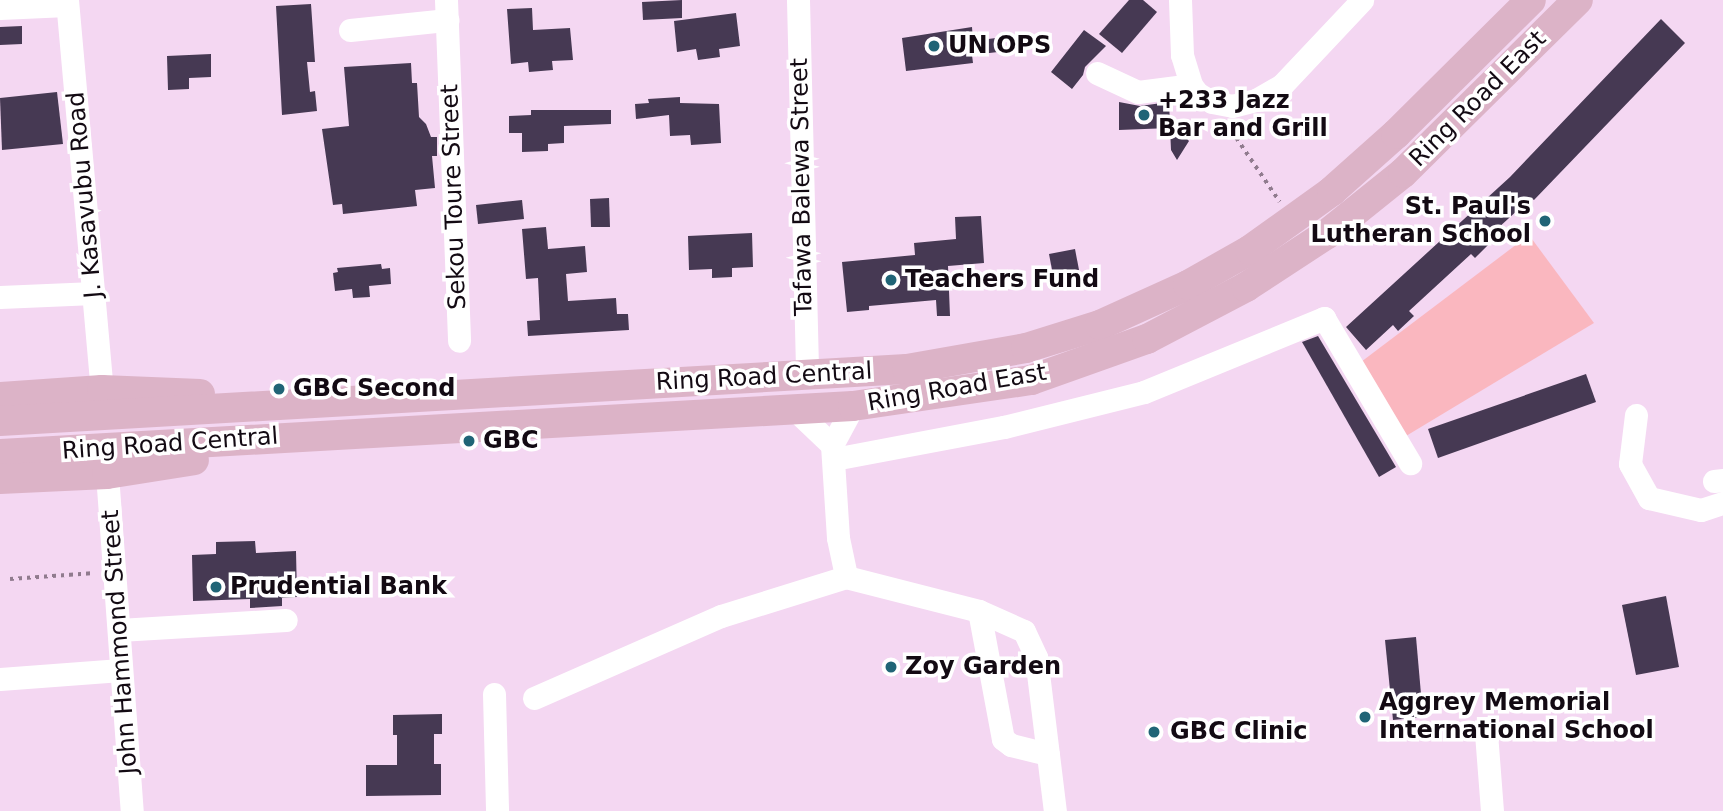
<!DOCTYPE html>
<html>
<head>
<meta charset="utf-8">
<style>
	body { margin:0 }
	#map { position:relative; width:1723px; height:811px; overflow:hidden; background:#f4d7f2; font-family:"DejaVu Sans",sans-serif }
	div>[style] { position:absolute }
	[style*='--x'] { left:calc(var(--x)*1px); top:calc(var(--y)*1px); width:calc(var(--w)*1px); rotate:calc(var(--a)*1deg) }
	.green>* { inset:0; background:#fab7bf }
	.building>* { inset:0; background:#463953 }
	.path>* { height:3.5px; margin-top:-1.75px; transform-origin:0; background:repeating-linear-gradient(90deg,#907b8e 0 3.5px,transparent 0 8.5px) }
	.minor>* { height:23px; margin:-11.5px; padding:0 11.5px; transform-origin:11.5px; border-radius:11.5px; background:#fff }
	.major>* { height:30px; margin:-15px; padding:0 15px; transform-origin:15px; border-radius:15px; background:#dcb3c7 }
	.dots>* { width:19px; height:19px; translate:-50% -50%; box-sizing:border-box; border:4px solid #fff; border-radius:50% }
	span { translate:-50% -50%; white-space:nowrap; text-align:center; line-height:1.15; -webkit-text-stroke:7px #fff; paint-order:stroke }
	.poi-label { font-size:24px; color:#130a13; font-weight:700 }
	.left { translate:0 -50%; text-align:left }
	.right { translate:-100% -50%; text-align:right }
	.street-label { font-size:24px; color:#130a13 }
</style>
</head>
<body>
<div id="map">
	<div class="green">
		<i style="clip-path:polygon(1529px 235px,1594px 323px,1406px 436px,1361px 362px)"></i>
	</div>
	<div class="building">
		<i style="clip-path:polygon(682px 0,682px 18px,643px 20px,642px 2px)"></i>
		<i style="clip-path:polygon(1129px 0,1143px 0,1157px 12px,1122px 53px,1099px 34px)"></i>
		<i style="clip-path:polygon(311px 4px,315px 62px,307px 62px,310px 92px,315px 91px,317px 111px,282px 115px,276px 6px)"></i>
		<i style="clip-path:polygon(532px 8px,533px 30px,570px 28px,573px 60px,552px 61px,553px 70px,529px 72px,528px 62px,511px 64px,507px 9px)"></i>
		<i style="clip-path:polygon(736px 13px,740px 46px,719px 49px,720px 57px,698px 60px,696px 49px,677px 52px,674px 21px)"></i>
		<i style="clip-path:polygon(1661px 19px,1685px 43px,1534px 200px,1531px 198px,1485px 240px,1489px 244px,1475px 258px,1471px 254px,1409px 311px,1414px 316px,1398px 331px,1393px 325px,1366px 350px,1346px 327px,1510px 177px)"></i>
		<i style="clip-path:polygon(22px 26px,22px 44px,0 45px,0 27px)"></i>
		<i style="clip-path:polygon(972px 27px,973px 41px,996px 38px,998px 52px,972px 55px,973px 63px,906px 71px,902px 38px)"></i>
		<i style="clip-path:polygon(1084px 30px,1106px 46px,1085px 67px,1083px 75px,1072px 89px,1051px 72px)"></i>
		<i style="clip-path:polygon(211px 54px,211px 77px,189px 78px,189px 89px,168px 90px,167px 56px)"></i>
		<i style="clip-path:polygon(411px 63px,412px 83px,417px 83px,419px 117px,426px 124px,431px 137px,437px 137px,437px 156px,432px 156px,435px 188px,415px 190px,417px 206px,343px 214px,342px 204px,333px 205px,322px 129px,349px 126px,344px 67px)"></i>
		<i style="clip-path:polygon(57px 92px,63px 144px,2px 150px,0 98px)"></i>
		<i style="clip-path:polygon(680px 97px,680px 103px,719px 104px,721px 143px,691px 145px,690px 135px,670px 136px,669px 115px,636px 119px,635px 104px,649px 103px,648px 99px)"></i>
		<i style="clip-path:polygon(1119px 102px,1140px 106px,1169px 102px,1170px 124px,1170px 121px,1189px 141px,1177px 160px,1171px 150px,1170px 128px,1119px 130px)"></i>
		<i style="clip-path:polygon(531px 110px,611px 110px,611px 124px,564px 126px,564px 143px,548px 144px,548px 151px,522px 152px,522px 133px,509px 133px,509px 116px,531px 115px)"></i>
		<i style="clip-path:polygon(609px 198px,610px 227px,591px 227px,590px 199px)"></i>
		<i style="clip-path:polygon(522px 200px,524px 219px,478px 224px,476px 205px)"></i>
		<i style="clip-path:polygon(981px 216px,984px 263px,948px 266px,950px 316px,937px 316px,936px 300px,869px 306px,869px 310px,847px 312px,842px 262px,915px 255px,914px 243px,956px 239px,955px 217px)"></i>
		<i style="clip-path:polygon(546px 227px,548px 249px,585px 246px,587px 272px,566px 274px,568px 301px,616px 298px,617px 314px,628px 314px,629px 330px,528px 336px,527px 321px,540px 320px,538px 278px,526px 279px,522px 229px)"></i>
		<i style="clip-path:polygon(752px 233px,753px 267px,732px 268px,732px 277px,712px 278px,712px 269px,689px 270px,688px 236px)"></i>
		<i style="clip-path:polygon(1075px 249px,1079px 270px,1053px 275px,1049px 254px)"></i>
		<i style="clip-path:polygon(381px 264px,382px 269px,390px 268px,391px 284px,369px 286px,370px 297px,353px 298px,352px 289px,335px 291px,333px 273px,338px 272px,337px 268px)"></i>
		<i style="clip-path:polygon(1318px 336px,1396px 467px,1379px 477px,1302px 342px)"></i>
		<i style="clip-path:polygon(1586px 374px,1596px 402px,1438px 458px,1428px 429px)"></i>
		<i style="clip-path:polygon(255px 541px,256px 553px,296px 551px,297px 597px,282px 598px,282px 606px,250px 608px,250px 599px,193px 601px,192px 555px,216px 554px,216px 542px)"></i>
		<i style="clip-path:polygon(1666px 596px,1679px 667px,1636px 675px,1622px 605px)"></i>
		<i style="clip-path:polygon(1416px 637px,1423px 717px,1393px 720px,1385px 640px)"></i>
		<i style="clip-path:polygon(442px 714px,442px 734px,434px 734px,434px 764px,441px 764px,441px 795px,366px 796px,366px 765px,397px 765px,397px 735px,393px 735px,393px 715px)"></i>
	</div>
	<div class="path">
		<i style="--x:1227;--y:124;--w:94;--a:55.8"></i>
		<i style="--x:10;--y:579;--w:85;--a:-4"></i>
	</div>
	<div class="minor">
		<i style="--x:67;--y:0;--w:392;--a:84.9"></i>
		<i style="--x:446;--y:0;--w:341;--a:87.8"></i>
		<i style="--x:798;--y:0;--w:373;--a:88.6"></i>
		<i style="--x:1180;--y:0;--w:55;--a:87.9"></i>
		<i style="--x:1182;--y:55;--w:31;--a:73"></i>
		<i style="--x:1191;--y:85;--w:10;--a:53"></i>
		<i style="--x:1197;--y:93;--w:17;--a:31"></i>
		<i style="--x:1212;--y:102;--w:20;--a:11"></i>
		<i style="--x:1232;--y:106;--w:25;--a:-14"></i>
		<i style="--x:1256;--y:100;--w:30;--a:-30"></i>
		<i style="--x:1282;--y:85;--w:117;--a:-46.7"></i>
		<i style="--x:0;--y:8;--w:67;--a:-2.6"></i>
		<i style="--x:350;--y:30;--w:98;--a:-5.9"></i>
		<i style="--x:1097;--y:73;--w:45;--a:24.9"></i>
		<i style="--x:1138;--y:92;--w:53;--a:-7.5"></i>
		<i style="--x:0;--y:297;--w:94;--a:-2.4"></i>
		<i style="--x:853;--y:406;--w:44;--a:118.3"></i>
		<i style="--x:832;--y:445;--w:93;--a:86.3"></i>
		<i style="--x:838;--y:538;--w:40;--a:78"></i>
		<i style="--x:846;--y:577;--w:137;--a:14.3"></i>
		<i style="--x:979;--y:611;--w:49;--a:24"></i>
		<i style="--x:1024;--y:631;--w:29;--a:65"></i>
		<i style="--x:1036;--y:657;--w:155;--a:83"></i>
		<i style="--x:793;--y:408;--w:54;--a:43.5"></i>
		<i style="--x:1636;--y:415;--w:49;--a:97"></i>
		<i style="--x:1630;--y:464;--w:39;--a:61"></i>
		<i style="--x:1649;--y:498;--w:53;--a:13"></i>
		<i style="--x:1701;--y:510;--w:23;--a:-18"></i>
		<i style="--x:834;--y:459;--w:173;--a:-10.7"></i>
		<i style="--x:1004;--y:427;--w:144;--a:-14"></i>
		<i style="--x:1144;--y:392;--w:195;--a:-22.3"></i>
		<i style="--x:1324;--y:318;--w:169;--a:59.3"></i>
		<i style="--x:107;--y:474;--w:338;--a:85.8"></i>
		<i style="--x:1714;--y:481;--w:9;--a:-6"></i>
		<i style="--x:979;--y:611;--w:130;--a:79.4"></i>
		<i style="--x:1003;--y:739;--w:10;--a:37"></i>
		<i style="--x:1011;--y:745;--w:38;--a:14"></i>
		<i style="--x:119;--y:630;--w:167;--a:-3.4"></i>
		<i style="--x:0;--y:679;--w:121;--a:-4.3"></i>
		<i style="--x:494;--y:694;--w:117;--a:88.5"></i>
		<i style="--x:534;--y:698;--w:204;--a:-23.7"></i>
		<i style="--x:721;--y:616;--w:131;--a:-17.3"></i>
		<i style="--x:1486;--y:733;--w:78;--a:85.6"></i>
	</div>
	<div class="major">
		<i style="--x:0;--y:397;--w:102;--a:-3.9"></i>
		<i style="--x:102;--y:390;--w:98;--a:2.3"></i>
		<i style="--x:0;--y:421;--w:908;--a:-3.28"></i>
		<i style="--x:907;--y:369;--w:121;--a:-10"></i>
		<i style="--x:1026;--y:348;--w:77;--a:-17.3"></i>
		<i style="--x:1100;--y:325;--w:97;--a:-24.4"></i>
		<i style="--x:1188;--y:285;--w:71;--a:-29.4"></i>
		<i style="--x:1250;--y:250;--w:101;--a:-35.7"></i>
		<i style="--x:1332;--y:191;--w:86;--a:-41.7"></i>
		<i style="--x:1396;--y:134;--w:190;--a:-44.8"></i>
		<i style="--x:0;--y:454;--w:854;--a:-3.22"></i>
		<i style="--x:853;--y:406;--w:180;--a:-8.3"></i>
		<i style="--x:1031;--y:380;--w:123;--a:-19.5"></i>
		<i style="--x:1147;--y:339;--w:112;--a:-27.7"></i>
		<i style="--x:1246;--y:287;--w:97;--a:-33.2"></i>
		<i style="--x:1327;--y:234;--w:97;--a:-38.8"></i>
		<i style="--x:1403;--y:173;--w:246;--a:-44.7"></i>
		<i style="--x:0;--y:479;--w:107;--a:-2.7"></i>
		<i style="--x:107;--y:474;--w:88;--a:-9.1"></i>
	</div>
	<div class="dots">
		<i style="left:934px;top:46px;background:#206476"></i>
		<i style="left:1144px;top:115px;background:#206476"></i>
		<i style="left:1545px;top:221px;background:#206476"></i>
		<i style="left:891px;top:280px;background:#206476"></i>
		<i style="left:279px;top:389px;background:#206476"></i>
		<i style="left:469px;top:441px;background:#206476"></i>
		<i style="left:216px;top:587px;background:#206476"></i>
		<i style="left:891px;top:667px;background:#206476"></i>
		<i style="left:1365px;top:717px;background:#206476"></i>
		<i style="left:1154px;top:732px;background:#206476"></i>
	</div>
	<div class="poi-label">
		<span class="left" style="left:948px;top:46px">UN OPS</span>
		<span class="left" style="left:1158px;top:115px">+233 Jazz<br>Bar and Grill</span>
		<span class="right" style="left:1531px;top:221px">St. Paul's<br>Lutheran School</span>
		<span class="left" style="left:905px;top:280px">Teachers Fund</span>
		<span class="left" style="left:293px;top:389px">GBC Second</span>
		<span class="left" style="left:483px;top:441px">GBC</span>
		<span class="left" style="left:230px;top:587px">Prudential Bank</span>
		<span class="left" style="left:905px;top:667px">Zoy Garden</span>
		<span class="left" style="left:1379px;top:717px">Aggrey Memorial<br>International School</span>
		<span class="left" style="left:1170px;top:732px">GBC Clinic</span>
	</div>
	<div class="street-label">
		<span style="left:1478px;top:99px;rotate:-45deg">Ring Road East</span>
		<span style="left:802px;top:187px;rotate:-91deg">Tafawa Balewa Street</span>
		<span style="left:85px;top:195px;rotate:-95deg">J. Kasavubu Road</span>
		<span style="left:454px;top:197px;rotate:-92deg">Sekou Toure Street</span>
		<span style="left:764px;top:377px;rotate:-3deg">Ring Road Central</span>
		<span style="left:957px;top:388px;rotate:-10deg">Ring Road East</span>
		<span style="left:170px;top:444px;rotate:-4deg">Ring Road Central</span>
		<span style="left:120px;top:642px;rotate:-94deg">John Hammond Street</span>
	</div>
</div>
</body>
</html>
